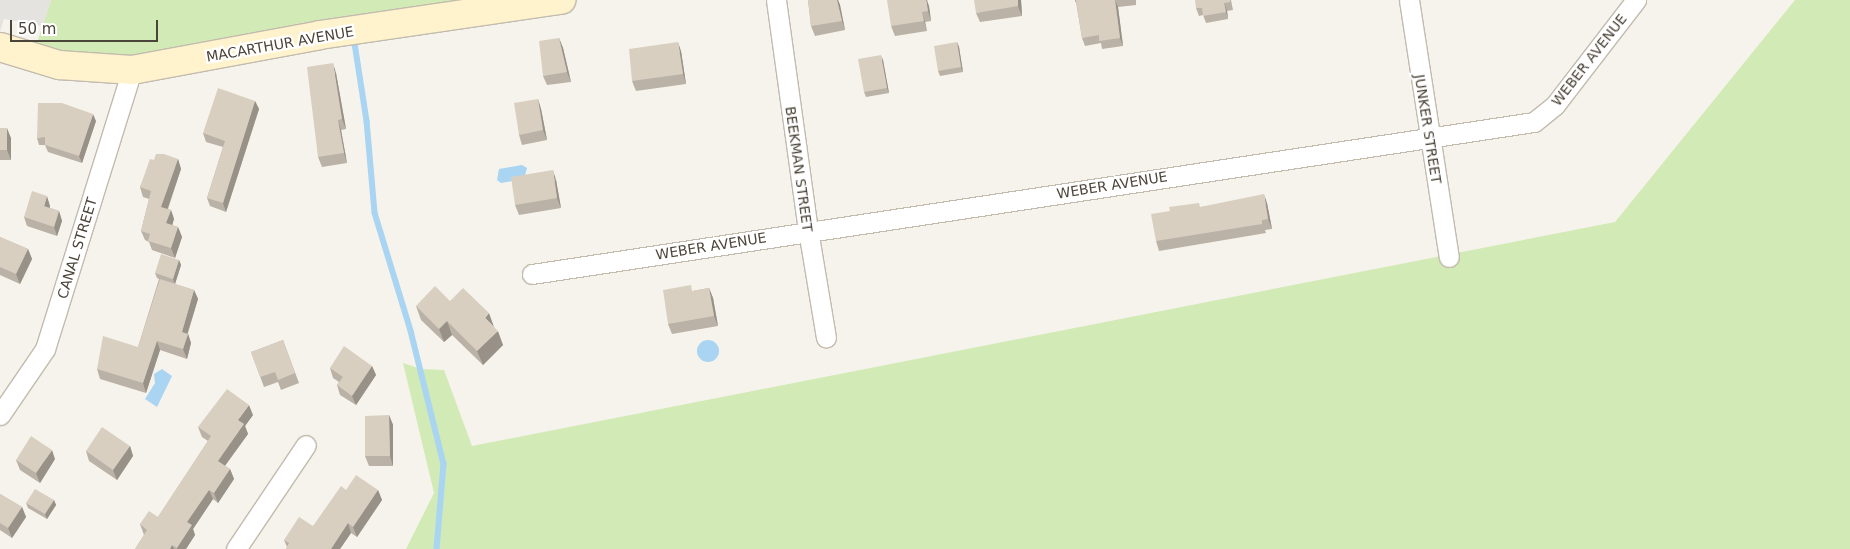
<!DOCTYPE html>
<html>
<head>
<meta charset="utf-8">
<style>
	body { margin:0 }
	#map { position:relative; width:1850px; height:549px; overflow:hidden; background:#f6f3ec; font-family:"DejaVu Sans",sans-serif }
	div>[style] { position:absolute }
	[style*='--x'] { left:calc(var(--x)*1px); top:calc(var(--y)*1px); width:calc(var(--w)*1px); rotate:calc(var(--a)*1deg) }
	.green>* { inset:0; background:#d2eab5 }
	.parking>* { inset:0; background:#e5e3e0 }
	.water>* { inset:0; background:#a9d4f2 }
	.round { border-radius:50% }
	.stream>* { height:5.5px; margin:-2.75px; padding:0 2.75px; transform-origin:2.75px; border-radius:2.75px; background:#a9d4f2 }
	.roads { filter:drop-shadow(1px 0 #c2bbae) drop-shadow(-1px 0 #c2bbae) drop-shadow(0 1px #c2bbae) drop-shadow(0 -1px #c2bbae) }
	.street>* { height:19px; margin:-9.5px; padding:0 9.5px; transform-origin:9.5px; border-radius:9.5px; background:#fff }
	.secondary>* { height:28px; margin:-14px; padding:0 14px; transform-origin:14px; border-radius:14px; background:#fff3cd }
	.wall>* { inset:0; background:#bab2a6 }
	.shaded-wall>* { inset:0; background:#979187 }
	.building>* { inset:0; background:#d8cfc1 }
	span { translate:-50% -50%; white-space:nowrap; text-align:center; line-height:1.15; -webkit-text-stroke:4.5px #fff; paint-order:stroke }
	.street-label { font-size:14px; color:#4b4439 }
	.scale { position:absolute; left:10px; top:20px; width:148px; height:22px; box-sizing:border-box; border:2px solid #4b4439; border-top:0; padding-left:6px; font-size:15px; line-height:18px; white-space:nowrap; color:#4b4439; -webkit-text-stroke:4px #fff; paint-order:stroke }
</style>
</head>
<body>
<div id="map">
	<div class="green">
		<i style="clip-path:polygon(51px 0,561px 0,132px 70px,32px 58px)"></i>
		<i style="clip-path:polygon(1795px 0,1850px 0,1850px 549px,406px 549px,434px 493px,403px 363px,421px 369px,444px 370px,472px 446px,1615px 222px)"></i>
	</div>
	<div class="parking">
		<i style="clip-path:polygon(0 0,51px 0,43px 26px,4px 19px,0 32px)"></i>
	</div>
	<div class="water">
		<i style="clip-path:polygon(522px 165px,527px 168px,524px 179px,501px 183px,497px 180px,499px 169px)"></i>
		<i class="round" style="left:697px;top:340px;width:22px;height:22px"></i>
		<i style="clip-path:polygon(162px 369px,172px 376px,157px 407px,145px 399px,155px 383px,154px 374px)"></i>
	</div>
	<div class="stream">
		<i style="--x:354;--y:37;--w:85;--a:81.2"></i>
		<i style="--x:367;--y:121;--w:92;--a:85"></i>
		<i style="--x:375;--y:213;--w:123;--a:73"></i>
		<i style="--x:411;--y:331;--w:137;--a:76.1"></i>
		<i style="--x:444;--y:464;--w:85;--a:94.7"></i>
	</div>
	<div class="roads">
		<div class="street">
			<i style="--x:776;--y:0;--w:232;--a:82.1"></i>
			<i style="--x:808;--y:230;--w:109;--a:80.5"></i>
			<i style="--x:1409;--y:0;--w:260;--a:81.2"></i>
			<i style="--x:532;--y:274;--w:1013;--a:-8.63"></i>
			<i style="--x:1534;--y:122;--w:27;--a:-39"></i>
			<i style="--x:1555;--y:105;--w:133;--a:-52.4"></i>
			<i style="--x:0;--y:415;--w:80;--a:-55.7"></i>
			<i style="--x:45;--y:349;--w:292;--a:-72.7"></i>
			<i style="--x:236;--y:549;--w:125;--a:-56.1"></i>
		</div>
		<div class="secondary">
			<i style="--x:0;--y:47;--w:62;--a:17"></i>
			<i style="--x:59;--y:65;--w:73;--a:3.9"></i>
			<i style="--x:132;--y:70;--w:191;--a:-10.5"></i>
			<i style="--x:320;--y:35;--w:244;--a:-8.3"></i>
		</div>
	</div>
	<div class="wall">
		<i style="clip-path:polygon(808px 0,838px 0,840px 5px,845px 30px,815px 36px,811px 26px)"></i>
		<i style="clip-path:polygon(1021px 0,1022px 16px,980px 22px,976px 13px)"></i>
		<i style="clip-path:polygon(1075px 0,1136px 0,1136px 5px,1118px 7px,1123px 46px,1102px 49px,1101px 43px,1085px 46px,1082px 38px,1076px 2px,1075px 2px)"></i>
		<i style="clip-path:polygon(1231px 0,1233px 10px,1227px 11px,1228px 19px,1206px 23px,1203px 15px,1199px 16px,1196px 8px)"></i>
		<i style="clip-path:polygon(929px 6px,931px 21px,925px 22px,927px 31px,895px 36px,891px 26px)"></i>
		<i style="clip-path:polygon(559px 38px,563px 48px,571px 82px,547px 85px,543px 76px)"></i>
		<i style="clip-path:polygon(957px 42px,959px 47px,963px 72px,940px 76px,938px 71px)"></i>
		<i style="clip-path:polygon(681px 51px,686px 84px,636px 91px,632px 81px)"></i>
		<i style="clip-path:polygon(883px 60px,889px 93px,866px 97px,864px 92px)"></i>
		<i style="clip-path:polygon(336px 73px,346px 129px,341px 130px,347px 163px,322px 167px,318px 157px)"></i>
		<i style="clip-path:polygon(538px 99px,541px 109px,547px 140px,522px 145px,519px 135px)"></i>
		<i style="clip-path:polygon(255px 101px,259px 109px,226px 212px,210px 206px,207px 198px,223px 147px,206px 142px,203px 133px)"></i>
		<i style="clip-path:polygon(96px 121px,82px 163px,48px 152px,45px 145px,39px 145px,37px 138px)"></i>
		<i style="clip-path:polygon(0 128px,11px 138px,11px 160px,0 160px)"></i>
		<i style="clip-path:polygon(178px 159px,181px 169px,168px 209px,171px 210px,174px 219px,172px 225px,178px 227px,182px 237px,175px 258px,152px 250px,149px 242px,145px 240px,141px 231px,149px 199px,143px 197px,140px 187px,154px 160px)"></i>
		<i style="clip-path:polygon(556px 180px,561px 208px,519px 215px,515px 205px)"></i>
		<i style="clip-path:polygon(1267px 203px,1272px 229px,1265px 230px,1266px 233px,1159px 251px,1156px 241px,1200px 207px)"></i>
		<i style="clip-path:polygon(50px 206px,50px 208px,59px 211px,62px 221px,57px 236px,27px 226px,24px 217px)"></i>
		<i style="clip-path:polygon(0 237px,28px 249px,32px 259px,20px 284px,0 275px)"></i>
		<i style="clip-path:polygon(179px 260px,181px 265px,175px 284px,194px 290px,198px 299px,188px 333px,191px 343px,187px 359px,160px 350px,146px 393px,100px 379px,97px 369px,138px 347px,159px 279px,157px 278px,155px 273px)"></i>
		<i style="clip-path:polygon(709px 288px,713px 298px,718px 326px,672px 334px,668px 324px,693px 291px)"></i>
		<i style="clip-path:polygon(450px 301px,494px 327px,503px 345px,483px 365px,452px 335px,444px 342px,421px 320px,416px 306px)"></i>
		<i style="clip-path:polygon(283px 340px,299px 383px,281px 390px,278px 382px,264px 387px,251px 352px)"></i>
		<i style="clip-path:polygon(372px 366px,376px 375px,356px 405px,340px 395px,337px 385px,339px 382px,333px 378px,330px 368px)"></i>
		<i style="clip-path:polygon(253px 415px,245px 426px,248px 434px,225px 466px,230px 469px,234px 479px,218px 503px,213px 499px,193px 529px,195px 535px,186px 549px,135px 549px,144px 535px,140px 524px,158px 517px,208px 441px,202px 437px,198px 427px)"></i>
		<i style="clip-path:polygon(389px 415px,393px 425px,393px 466px,369px 466px,365px 456px)"></i>
		<i style="clip-path:polygon(130px 446px,133px 456px,117px 480px,89px 461px,86px 451px)"></i>
		<i style="clip-path:polygon(55px 459px,40px 483px,20px 470px,16px 460px)"></i>
		<i style="clip-path:polygon(346px 490px,378px 490px,382px 500px,357px 537px,351px 533px,340px 549px,286px 549px,287px 547px,284px 540px,313px 526px)"></i>
		<i style="clip-path:polygon(0 494px,22px 507px,26px 517px,12px 538px,0 530px)"></i>
		<i style="clip-path:polygon(54px 500px,56px 505px,47px 519px,28px 508px,26px 503px)"></i>
	</div>
	<div class="shaded-wall">
		<i style="clip-path:polygon(837px 0,838px 0,840px 5px,845px 30px,842px 21px)"></i>
		<i style="clip-path:polygon(926px 0,927px 0,929px 6px,931px 21px,928px 11px)"></i>
		<i style="clip-path:polygon(1018px 0,1021px 0,1022px 16px,1018px 6px)"></i>
		<i style="clip-path:polygon(1115px 0,1118px 7px,1123px 46px,1120px 38px)"></i>
		<i style="clip-path:polygon(1224px 3px,1227px 11px,1228px 19px,1226px 12px)"></i>
		<i style="clip-path:polygon(922px 12px,925px 22px,927px 31px,924px 21px)"></i>
		<i style="clip-path:polygon(559px 38px,563px 48px,571px 82px,567px 72px)"></i>
		<i style="clip-path:polygon(678px 42px,681px 51px,686px 84px,683px 74px)"></i>
		<i style="clip-path:polygon(957px 42px,959px 47px,963px 72px,961px 67px)"></i>
		<i style="clip-path:polygon(881px 55px,883px 60px,889px 93px,887px 88px)"></i>
		<i style="clip-path:polygon(333px 63px,336px 73px,346px 129px,342px 119px)"></i>
		<i style="clip-path:polygon(538px 99px,541px 109px,547px 140px,543px 130px)"></i>
		<i style="clip-path:polygon(255px 101px,259px 109px,226px 212px,223px 203px)"></i>
		<i style="clip-path:polygon(93px 114px,96px 121px,82px 163px,79px 156px)"></i>
		<i style="clip-path:polygon(338px 120px,341px 130px,347px 163px,344px 153px)"></i>
		<i style="clip-path:polygon(7px 128px,11px 138px,11px 160px,7px 150px)"></i>
		<i style="clip-path:polygon(178px 159px,181px 169px,165px 216px,161px 207px)"></i>
		<i style="clip-path:polygon(553px 170px,556px 180px,561px 208px,557px 198px)"></i>
		<i style="clip-path:polygon(1264px 194px,1267px 203px,1272px 229px,1268px 219px)"></i>
		<i style="clip-path:polygon(47px 196px,50px 206px,47px 215px,44px 206px)"></i>
		<i style="clip-path:polygon(171px 210px,174px 219px,170px 233px,166px 223px)"></i>
		<i style="clip-path:polygon(59px 211px,62px 221px,57px 236px,54px 227px)"></i>
		<i style="clip-path:polygon(178px 227px,182px 237px,175px 258px,171px 248px)"></i>
		<i style="clip-path:polygon(28px 249px,32px 259px,20px 284px,16px 274px)"></i>
		<i style="clip-path:polygon(179px 260px,181px 265px,175px 284px,173px 279px)"></i>
		<i style="clip-path:polygon(709px 288px,713px 298px,718px 326px,714px 316px)"></i>
		<i style="clip-path:polygon(194px 290px,198px 299px,185px 341px,182px 332px)"></i>
		<i style="clip-path:polygon(489px 313px,494px 327px,485px 318px)"></i>
		<i style="clip-path:polygon(447px 321px,452px 335px,444px 342px,439px 329px)"></i>
		<i style="clip-path:polygon(498px 331px,503px 345px,483px 365px,477px 351px)"></i>
		<i style="clip-path:polygon(188px 334px,191px 343px,187px 359px,183px 349px)"></i>
		<i style="clip-path:polygon(157px 341px,160px 350px,146px 393px,143px 383px)"></i>
		<i style="clip-path:polygon(372px 366px,376px 375px,356px 405px,352px 396px)"></i>
		<i style="clip-path:polygon(249px 405px,253px 415px,245px 426px,248px 434px,221px 471px,218px 461px,238px 420px)"></i>
		<i style="clip-path:polygon(389px 415px,393px 425px,393px 466px,390px 456px)"></i>
		<i style="clip-path:polygon(130px 446px,133px 456px,117px 480px,113px 470px)"></i>
		<i style="clip-path:polygon(52px 450px,55px 459px,40px 483px,36px 473px)"></i>
		<i style="clip-path:polygon(230px 469px,234px 479px,218px 503px,214px 493px)"></i>
		<i style="clip-path:polygon(209px 490px,213px 499px,193px 529px,195px 535px,186px 549px,177px 549px,177px 548px,187px 522px)"></i>
		<i style="clip-path:polygon(378px 490px,382px 500px,357px 537px,353px 527px)"></i>
		<i style="clip-path:polygon(54px 500px,56px 505px,47px 519px,45px 514px)"></i>
		<i style="clip-path:polygon(22px 507px,26px 517px,12px 538px,8px 528px)"></i>
		<i style="clip-path:polygon(348px 523px,351px 533px,340px 549px,331px 549px)"></i>
		<i style="clip-path:polygon(172px 545px,174px 549px,170px 549px)"></i>
	</div>
	<div class="building">
		<i style="clip-path:polygon(808px 0,837px 0,842px 21px,811px 26px)"></i>
		<i style="clip-path:polygon(887px 0,926px 0,928px 11px,922px 12px,924px 21px,891px 26px)"></i>
		<i style="clip-path:polygon(974px 0,1018px 0,1018px 6px,976px 13px)"></i>
		<i style="clip-path:polygon(1076px 0,1115px 0,1120px 38px,1099px 41px,1099px 35px,1082px 38px)"></i>
		<i style="clip-path:polygon(1195px 0,1230px 0,1230px 2px,1224px 3px,1226px 12px,1203px 16px,1202px 8px,1196px 8px)"></i>
		<i style="clip-path:polygon(559px 38px,567px 72px,543px 76px,539px 41px)"></i>
		<i style="clip-path:polygon(678px 42px,683px 74px,632px 81px,629px 49px)"></i>
		<i style="clip-path:polygon(957px 42px,961px 67px,938px 71px,934px 46px)"></i>
		<i style="clip-path:polygon(881px 55px,887px 88px,864px 92px,858px 59px)"></i>
		<i style="clip-path:polygon(333px 63px,342px 119px,338px 120px,344px 153px,318px 157px,307px 67px)"></i>
		<i style="clip-path:polygon(218px 88px,255px 101px,223px 203px,207px 198px,225px 141px,203px 133px)"></i>
		<i style="clip-path:polygon(538px 99px,543px 130px,519px 135px,514px 103px)"></i>
		<i style="clip-path:polygon(38px 103px,62px 103px,93px 114px,79px 156px,45px 145px,45px 137px,37px 138px)"></i>
		<i style="clip-path:polygon(0 128px,7px 128px,7px 150px,0 150px)"></i>
		<i style="clip-path:polygon(156px 154px,164px 154px,178px 159px,161px 207px,171px 210px,166px 223px,178px 227px,171px 248px,148px 241px,150px 234px,141px 231px,151px 191px,140px 187px,150px 159px,154px 160px)"></i>
		<i style="clip-path:polygon(553px 170px,557px 198px,515px 205px,511px 177px)"></i>
		<i style="clip-path:polygon(32px 191px,47px 196px,44px 206px,59px 211px,54px 227px,24px 217px)"></i>
		<i style="clip-path:polygon(1264px 194px,1268px 219px,1262px 220px,1262px 224px,1156px 241px,1151px 214px,1170px 211px,1169px 207px,1199px 203px,1200px 207px)"></i>
		<i style="clip-path:polygon(0 237px,28px 249px,16px 274px,0 267px)"></i>
		<i style="clip-path:polygon(161px 254px,179px 260px,173px 279px,155px 273px)"></i>
		<i style="clip-path:polygon(160px 279px,194px 290px,182px 332px,188px 334px,183px 349px,157px 341px,143px 383px,97px 369px,103px 336px,138px 347px)"></i>
		<i style="clip-path:polygon(691px 285px,692px 291px,709px 288px,714px 316px,668px 324px,663px 290px)"></i>
		<i style="clip-path:polygon(435px 286px,450px 301px,463px 288px,489px 313px,485px 318px,498px 331px,477px 351px,447px 321px,439px 329px,416px 306px)"></i>
		<i style="clip-path:polygon(283px 340px,295px 373px,278px 380px,275px 372px,260px 377px,251px 352px)"></i>
		<i style="clip-path:polygon(344px 346px,372px 366px,352px 396px,337px 385px,343px 377px,330px 368px)"></i>
		<i style="clip-path:polygon(227px 389px,249px 405px,238px 420px,244px 424px,218px 461px,230px 469px,214px 493px,209px 490px,187px 522px,192px 525px,177px 548px,172px 545px,170px 549px,135px 549px,147px 530px,140px 524px,149px 511px,158px 517px,211px 436px,198px 427px)"></i>
		<i style="clip-path:polygon(389px 415px,390px 456px,365px 456px,365px 416px)"></i>
		<i style="clip-path:polygon(102px 427px,130px 446px,113px 470px,86px 451px)"></i>
		<i style="clip-path:polygon(31px 436px,52px 450px,36px 473px,16px 460px)"></i>
		<i style="clip-path:polygon(356px 475px,378px 490px,353px 527px,348px 523px,331px 549px,286px 549px,289px 543px,284px 540px,299px 517px,313px 526px,341px 486px,346px 490px)"></i>
		<i style="clip-path:polygon(35px 489px,54px 500px,45px 514px,26px 503px)"></i>
		<i style="clip-path:polygon(0 494px,22px 507px,8px 528px,0 523px)"></i>
	</div>
	<div class="street-label">
		<span style="left:280px;top:44px;rotate:-10deg">MACARTHUR AVENUE</span>
		<span style="left:1589px;top:60px;rotate:-52deg">WEBER AVENUE</span>
		<span style="left:1428px;top:129px;rotate:81deg">JUNKER STREET</span>
		<span style="left:799px;top:169px;rotate:82deg">BEEKMAN STREET</span>
		<span style="left:1112px;top:185px;rotate:-9deg">WEBER AVENUE</span>
		<span style="left:711px;top:246px;rotate:-9deg">WEBER AVENUE</span>
		<span style="left:77px;top:248px;rotate:-73deg">CANAL STREET</span>
	</div>
	<div class="scale">50 m</div>
</div>
</body>
</html>
